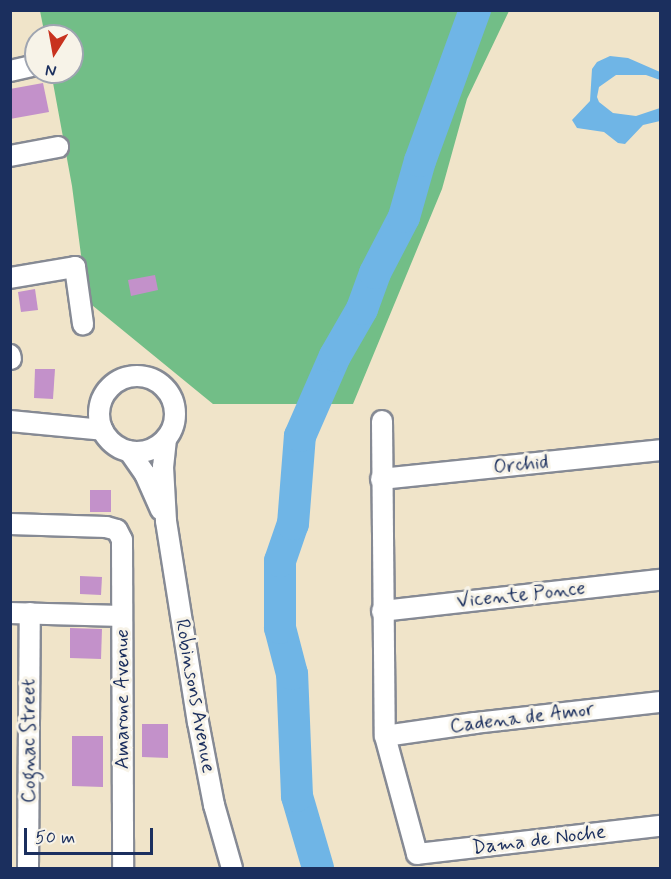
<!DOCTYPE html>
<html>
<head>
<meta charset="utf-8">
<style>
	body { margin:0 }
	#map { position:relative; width:671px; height:879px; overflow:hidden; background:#f0e4c9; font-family:Mynerve,sans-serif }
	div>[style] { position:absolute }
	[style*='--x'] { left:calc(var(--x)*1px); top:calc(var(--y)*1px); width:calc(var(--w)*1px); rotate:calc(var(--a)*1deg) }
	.forest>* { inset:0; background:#72be87 }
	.water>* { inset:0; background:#6fb5e6 }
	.river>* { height:32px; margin:-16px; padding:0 16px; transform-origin:16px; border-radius:16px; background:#6fb5e6 }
	.building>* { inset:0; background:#c391ca }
	.roads { filter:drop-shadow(2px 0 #868a94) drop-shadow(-2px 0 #868a94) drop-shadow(0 2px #868a94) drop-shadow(0 -2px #868a94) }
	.minor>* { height:20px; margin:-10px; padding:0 10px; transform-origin:10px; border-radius:10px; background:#fff }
	.minor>.ring { margin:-10px; padding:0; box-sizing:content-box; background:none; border:20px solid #fff; border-radius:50% }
	span { translate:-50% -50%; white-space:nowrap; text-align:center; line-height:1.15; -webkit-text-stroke:6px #f7f3e8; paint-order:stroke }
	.street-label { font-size:20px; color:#1b2f5e }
	.frame { position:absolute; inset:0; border:12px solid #1b2f5e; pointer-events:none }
	.north { position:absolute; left:24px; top:24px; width:60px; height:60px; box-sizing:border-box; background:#f7f3e8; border:2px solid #9fa5b1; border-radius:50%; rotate:191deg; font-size:16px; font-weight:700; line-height:24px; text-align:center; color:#1b2f5e }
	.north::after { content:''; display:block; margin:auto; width:21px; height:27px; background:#c8321e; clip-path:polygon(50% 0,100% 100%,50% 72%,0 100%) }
	.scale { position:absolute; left:24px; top:828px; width:129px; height:27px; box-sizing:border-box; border:3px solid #1b2f5e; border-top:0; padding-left:8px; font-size:18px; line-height:21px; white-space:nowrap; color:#1b2f5e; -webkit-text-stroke:4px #f7f3e8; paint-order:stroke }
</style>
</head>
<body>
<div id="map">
	<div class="forest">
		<i style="clip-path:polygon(40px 11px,509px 11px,467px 99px,442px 189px,353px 404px,213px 404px,87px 301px,72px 186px,51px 72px,72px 72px,72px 36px,45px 36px)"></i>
	</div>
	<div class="water">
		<i style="clip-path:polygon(610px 56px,628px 58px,660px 72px,660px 80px,646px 75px,616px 75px,599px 87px,597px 97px,599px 102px,613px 113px,636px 116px,660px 108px,660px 121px,643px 125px,625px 144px,618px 143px,604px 132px,577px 128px,572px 120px,590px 101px,592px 69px,597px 62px)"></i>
	</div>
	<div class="river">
		<i style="--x:318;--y:868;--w:75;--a:-106.3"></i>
		<i style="--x:297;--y:796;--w:122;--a:-92.3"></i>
		<i style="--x:292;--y:674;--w:48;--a:-104.6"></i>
		<i style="--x:280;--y:628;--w:67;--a:-90"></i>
		<i style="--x:280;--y:561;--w:39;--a:-71"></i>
		<i style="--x:293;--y:524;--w:88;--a:-85.5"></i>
		<i style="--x:300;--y:436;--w:87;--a:-66.4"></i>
		<i style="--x:335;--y:356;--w:54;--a:-60.1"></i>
		<i style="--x:362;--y:309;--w:38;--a:-70"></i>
		<i style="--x:375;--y:273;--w:63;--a:-62.6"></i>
		<i style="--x:404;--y:217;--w:58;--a:-74.1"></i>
		<i style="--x:420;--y:161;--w:161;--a:-70"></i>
	</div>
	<div class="building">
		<i style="clip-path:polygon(43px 83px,49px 112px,10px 119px,10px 89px)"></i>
		<i style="clip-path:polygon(155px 275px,158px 290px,131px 296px,128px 280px)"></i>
		<i style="clip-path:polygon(35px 289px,38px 310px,21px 312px,18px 292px)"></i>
		<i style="clip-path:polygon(35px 369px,55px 369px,53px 399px,34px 398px)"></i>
		<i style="clip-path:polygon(90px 490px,111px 490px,111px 512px,90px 512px)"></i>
		<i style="clip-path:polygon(80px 576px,102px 577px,101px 595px,80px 594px)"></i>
		<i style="clip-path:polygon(70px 628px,102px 629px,101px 659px,70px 658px)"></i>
		<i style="clip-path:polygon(142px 724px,168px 724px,168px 758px,142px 757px)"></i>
		<i style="clip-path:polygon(72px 736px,103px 736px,103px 787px,72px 786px)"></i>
	</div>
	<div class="roads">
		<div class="minor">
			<i style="--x:10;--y:71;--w:27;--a:-13"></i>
			<i style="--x:10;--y:156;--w:49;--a:-10.6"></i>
			<i style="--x:10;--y:278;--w:66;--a:-9.6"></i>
			<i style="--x:75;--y:267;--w:58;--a:82"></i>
			<i style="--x:10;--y:355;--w:4;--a:76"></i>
			<i class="ring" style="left:99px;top:376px;width:56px;height:56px"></i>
			<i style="--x:10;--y:421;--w:93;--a:5.5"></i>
			<i style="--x:382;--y:421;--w:315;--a:89.5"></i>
			<i style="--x:385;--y:736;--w:122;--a:74.8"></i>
			<i style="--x:417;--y:854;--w:245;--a:-6.6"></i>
			<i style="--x:166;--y:439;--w:28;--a:96"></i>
			<i style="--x:163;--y:467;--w:54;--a:86.8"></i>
			<i style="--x:166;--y:521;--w:204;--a:81"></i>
			<i style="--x:198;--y:722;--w:85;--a:79.1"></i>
			<i style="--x:214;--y:805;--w:66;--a:74.1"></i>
			<i style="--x:129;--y:451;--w:28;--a:55"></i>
			<i style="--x:145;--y:474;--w:39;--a:66"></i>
			<i style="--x:381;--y:479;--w:281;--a:-5.9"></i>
			<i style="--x:10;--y:524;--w:96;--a:1.8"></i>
			<i style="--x:106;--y:527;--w:11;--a:15"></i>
			<i style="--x:117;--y:530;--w:11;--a:63"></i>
			<i style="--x:122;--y:540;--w:328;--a:89.8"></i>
			<i style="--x:382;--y:611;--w:280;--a:-6.4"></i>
			<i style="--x:10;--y:613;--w:112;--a:1.5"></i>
			<i style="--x:385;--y:736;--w:91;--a:-8.2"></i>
			<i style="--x:475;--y:723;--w:186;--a:-6.5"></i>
			<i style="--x:28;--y:868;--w:255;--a:-89.6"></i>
		</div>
	</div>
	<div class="street-label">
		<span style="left:521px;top:465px;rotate:-6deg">Orchid</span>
		<span style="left:521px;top:595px;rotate:-6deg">Vicente Ponce</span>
		<span style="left:195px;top:696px;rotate:80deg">Robinsons Avenue</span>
		<span style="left:122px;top:699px;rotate:-90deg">Amarone Avenue</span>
		<span style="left:522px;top:718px;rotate:-7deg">Cadena de Amor</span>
		<span style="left:29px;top:741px;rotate:-90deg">Cognac Street</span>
		<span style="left:539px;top:840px;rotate:-7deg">Dama de Noche</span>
	</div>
	<div class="frame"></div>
	<div class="north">N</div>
	<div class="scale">50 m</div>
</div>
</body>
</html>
